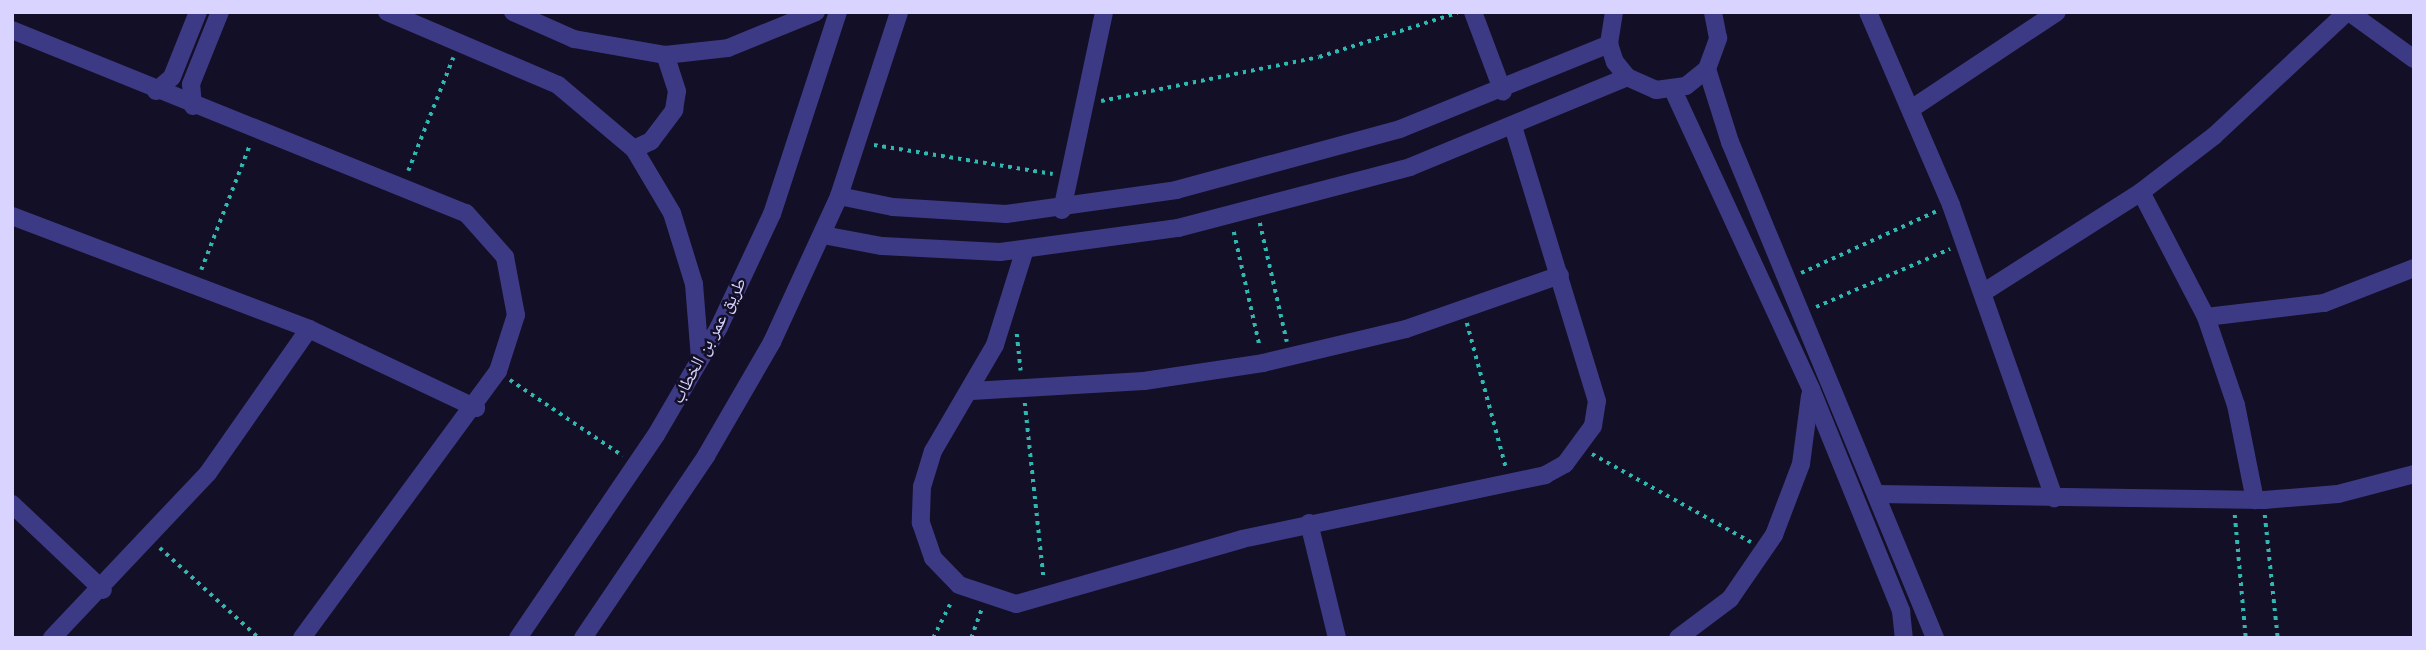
<!DOCTYPE html>
<html>
<head>
<meta charset="utf-8">
<style>
	body { margin:0 }
	#map { position:relative; width:2426px; height:650px; overflow:hidden; background:#130f26; font-family:"Golos Text","Noto Naskh Arabic",sans-serif }
	div>[style] { position:absolute }
	[style*='--x'] { left:calc(var(--x)*1px); top:calc(var(--y)*1px); width:calc(var(--w)*1px); rotate:calc(var(--a)*1deg) }
	.path>* { height:3.5px; margin-top:-1.75px; transform-origin:0; background:repeating-linear-gradient(90deg,#2fb8b0 0 3.5px,transparent 0 8.5px) }
	.minor>* { height:18px; margin:-9px; padding:0 9px; transform-origin:9px; border-radius:9px; background:#3d3a85 }
	span { translate:-50% -50%; white-space:nowrap; text-align:center; line-height:1.15; -webkit-text-stroke:5px #130f26; paint-order:stroke }
	.street-label { font-size:18px; color:#d9d4ff }
	.frame { position:absolute; inset:0; border:14px solid #d9d4ff; pointer-events:none }
</style>
</head>
<body>
<div id="map">
	<div class="path">
		<i style="--x:1101;--y:101;--w:222;--a:-11.4"></i>
		<i style="--x:1319;--y:57;--w:145;--a:-17.7"></i>
		<i style="--x:874;--y:145;--w:181;--a:9.2"></i>
		<i style="--x:408;--y:171;--w:122;--a:-68.3"></i>
		<i style="--x:1260;--y:223;--w:122;--a:77.2"></i>
		<i style="--x:1234;--y:232;--w:118;--a:77.3"></i>
		<i style="--x:201;--y:270;--w:135;--a:-68.7"></i>
		<i style="--x:1801;--y:273;--w:149;--a:-24.5"></i>
		<i style="--x:1816;--y:307;--w:146;--a:-23.4"></i>
		<i style="--x:1467;--y:323;--w:150;--a:74.9"></i>
		<i style="--x:1017;--y:334;--w:37;--a:84"></i>
		<i style="--x:510;--y:380;--w:136;--a:33.9"></i>
		<i style="--x:1025;--y:403;--w:178;--a:83.9"></i>
		<i style="--x:1592;--y:454;--w:182;--a:29"></i>
		<i style="--x:2235;--y:515;--w:123;--a:84.9"></i>
		<i style="--x:2265;--y:515;--w:124;--a:84"></i>
		<i style="--x:160;--y:548;--w:134;--a:42.3"></i>
		<i style="--x:933;--y:638;--w:42;--a:-63.4"></i>
		<i style="--x:971;--y:638;--w:32;--a:-70"></i>
	</div>
	<div class="minor">
		<i style="--x:387;--y:12;--w:186;--a:23.1"></i>
		<i style="--x:558;--y:85;--w:99;--a:40.1"></i>
		<i style="--x:634;--y:149;--w:74;--a:59.3"></i>
		<i style="--x:672;--y:213;--w:74;--a:72.8"></i>
		<i style="--x:694;--y:284;--w:75;--a:85.4"></i>
		<i style="--x:513;--y:12;--w:67;--a:23.9"></i>
		<i style="--x:574;--y:39;--w:92;--a:10"></i>
		<i style="--x:665;--y:55;--w:63;--a:-6.3"></i>
		<i style="--x:728;--y:48;--w:95;--a:-22.2"></i>
		<i style="--x:1473;--y:12;--w:85;--a:69.4"></i>
		<i style="--x:1614;--y:12;--w:32;--a:99"></i>
		<i style="--x:1609;--y:44;--w:19;--a:72"></i>
		<i style="--x:1615;--y:62;--w:19;--a:51"></i>
		<i style="--x:1627;--y:77;--w:32;--a:24"></i>
		<i style="--x:1656;--y:90;--w:30;--a:-8"></i>
		<i style="--x:1686;--y:86;--w:27;--a:-39"></i>
		<i style="--x:1707;--y:69;--w:33;--a:-70"></i>
		<i style="--x:1718;--y:38;--w:26;--a:-101"></i>
		<i style="--x:1868;--y:12;--w:210;--a:66.7"></i>
		<i style="--x:1951;--y:205;--w:311;--a:70.6"></i>
		<i style="--x:2349;--y:12;--w:80;--a:35.9"></i>
		<i style="--x:12;--y:30;--w:489;--a:22"></i>
		<i style="--x:466;--y:213;--w:59;--a:48.4"></i>
		<i style="--x:505;--y:257;--w:59;--a:79.3"></i>
		<i style="--x:516;--y:315;--w:59;--a:107.8"></i>
		<i style="--x:498;--y:371;--w:331;--a:126.3"></i>
		<i style="--x:1707;--y:69;--w:77;--a:72.5"></i>
		<i style="--x:1730;--y:142;--w:537;--a:67.54"></i>
		<i style="--x:1673;--y:90;--w:329;--a:65.2"></i>
		<i style="--x:1811;--y:389;--w:240;--a:67.9"></i>
		<i style="--x:1901;--y:611;--w:27;--a:84"></i>
		<i style="--x:156;--y:91;--w:21;--a:-41"></i>
		<i style="--x:172;--y:77;--w:70;--a:-68.2"></i>
		<i style="--x:193;--y:106;--w:22;--a:-95"></i>
		<i style="--x:191;--y:84;--w:78;--a:-68.1"></i>
		<i style="--x:1911;--y:109;--w:175;--a:-33.6"></i>
		<i style="--x:634;--y:149;--w:19;--a:-25"></i>
		<i style="--x:651;--y:141;--w:39;--a:-53"></i>
		<i style="--x:674;--y:110;--w:19;--a:-81"></i>
		<i style="--x:677;--y:91;--w:38;--a:-108"></i>
		<i style="--x:2141;--y:192;--w:141;--a:62.5"></i>
		<i style="--x:2206;--y:317;--w:93;--a:71.2"></i>
		<i style="--x:2236;--y:405;--w:97;--a:78.7"></i>
		<i style="--x:839;--y:196;--w:55;--a:11.5"></i>
		<i style="--x:893;--y:207;--w:113;--a:3.5"></i>
		<i style="--x:1006;--y:214;--w:172;--a:-8"></i>
		<i style="--x:1176;--y:190;--w:232;--a:-15.2"></i>
		<i style="--x:1400;--y:129;--w:226;--a:-22.1"></i>
		<i style="--x:1062;--y:210;--w:202;--a:-78"></i>
		<i style="--x:12;--y:216;--w:318;--a:20.8"></i>
		<i style="--x:309;--y:329;--w:185;--a:25.3"></i>
		<i style="--x:823;--y:235;--w:60;--a:10.6"></i>
		<i style="--x:882;--y:246;--w:118;--a:2.9"></i>
		<i style="--x:1000;--y:252;--w:180;--a:-7.7"></i>
		<i style="--x:1178;--y:228;--w:240;--a:-14.7"></i>
		<i style="--x:1410;--y:167;--w:235;--a:-22.5"></i>
		<i style="--x:1025;--y:249;--w:101;--a:107.4"></i>
		<i style="--x:995;--y:345;--w:123;--a:120.3"></i>
		<i style="--x:933;--y:451;--w:37;--a:107"></i>
		<i style="--x:922;--y:486;--w:37;--a:92"></i>
		<i style="--x:921;--y:523;--w:37;--a:71"></i>
		<i style="--x:933;--y:558;--w:37;--a:46"></i>
		<i style="--x:959;--y:585;--w:60;--a:18.4"></i>
		<i style="--x:1016;--y:604;--w:235;--a:-16"></i>
		<i style="--x:1242;--y:539;--w:310;--a:-11.9"></i>
		<i style="--x:1545;--y:475;--w:23;--a:-29"></i>
		<i style="--x:1565;--y:464;--w:47;--a:-53.6"></i>
		<i style="--x:1593;--y:426;--w:25;--a:-81"></i>
		<i style="--x:1597;--y:401;--w:284;--a:-107"></i>
		<i style="--x:1984;--y:292;--w:186;--a:-32.5"></i>
		<i style="--x:2141;--y:192;--w:92;--a:-37.5"></i>
		<i style="--x:2214;--y:136;--w:182;--a:-43"></i>
		<i style="--x:2206;--y:317;--w:119;--a:-6.8"></i>
		<i style="--x:2324;--y:303;--w:97;--a:-21.3"></i>
		<i style="--x:972;--y:391;--w:172;--a:-3.3"></i>
		<i style="--x:1144;--y:381;--w:120;--a:-8.6"></i>
		<i style="--x:1263;--y:363;--w:147;--a:-13.4"></i>
		<i style="--x:1406;--y:329;--w:163;--a:-19.3"></i>
		<i style="--x:1878;--y:494;--w:386;--a:0.9"></i>
		<i style="--x:2264;--y:500;--w:74;--a:-4.6"></i>
		<i style="--x:2338;--y:494;--w:79;--a:-14.7"></i>
		<i style="--x:12;--y:504;--w:125;--a:43.4"></i>
		<i style="--x:1309;--y:523;--w:118;--a:76.3"></i>
		<i style="--x:52;--y:638;--w:227;--a:-46.6"></i>
		<i style="--x:208;--y:473;--w:176;--a:-55"></i>
		<i style="--x:518;--y:638;--w:245;--a:-55.8"></i>
		<i style="--x:656;--y:435;--w:125;--a:-59.7"></i>
		<i style="--x:719;--y:327;--w:125;--a:-64.9"></i>
		<i style="--x:772;--y:214;--w:213;--a:-71.9"></i>
		<i style="--x:583;--y:638;--w:220;--a:-55.9"></i>
		<i style="--x:706;--y:456;--w:132;--a:-59.9"></i>
		<i style="--x:772;--y:342;--w:161;--a:-65.3"></i>
		<i style="--x:839;--y:196;--w:194;--a:-71.9"></i>
		<i style="--x:1678;--y:638;--w:65;--a:-36.9"></i>
		<i style="--x:1730;--y:599;--w:78;--a:-55.5"></i>
		<i style="--x:1774;--y:535;--w:76;--a:-69.2"></i>
		<i style="--x:1801;--y:464;--w:69;--a:-82.5"></i>
	</div>
	<div class="street-label">
		<span style="left:708px;top:340px;rotate:-62deg">طريق عمر بن الخطاب</span>
	</div>
	<div class="frame"></div>
</div>
</body>
</html>
